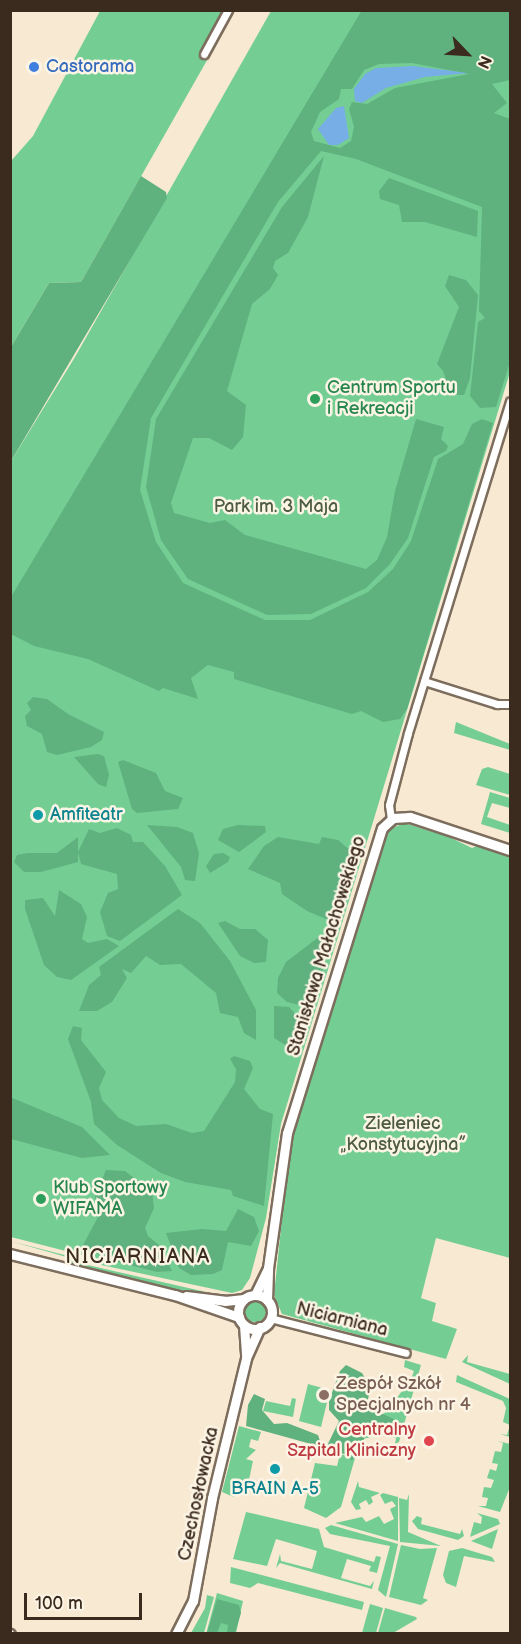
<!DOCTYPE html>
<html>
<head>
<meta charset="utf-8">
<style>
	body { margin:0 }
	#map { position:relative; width:521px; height:1644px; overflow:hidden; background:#f8e9d2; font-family:"Balsamiq Sans",sans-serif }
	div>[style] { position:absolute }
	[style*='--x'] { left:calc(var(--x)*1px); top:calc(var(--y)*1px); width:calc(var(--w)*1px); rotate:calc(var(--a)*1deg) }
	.green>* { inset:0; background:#74ce94 }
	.round { border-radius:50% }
	.forest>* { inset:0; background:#5fb17e }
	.water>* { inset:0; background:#76aee5 }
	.roads { filter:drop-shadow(2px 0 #7d6d5d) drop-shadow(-2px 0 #7d6d5d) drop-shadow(0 2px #7d6d5d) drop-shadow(0 -2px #7d6d5d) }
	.street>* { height:7px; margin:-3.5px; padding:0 3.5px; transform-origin:3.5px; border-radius:3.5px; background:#fff }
	.secondary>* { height:9px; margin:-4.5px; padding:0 4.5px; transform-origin:4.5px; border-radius:4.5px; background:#fff }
	.secondary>.ring { margin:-4.5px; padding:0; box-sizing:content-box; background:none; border:9px solid #fff; border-radius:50% }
	.dots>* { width:16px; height:16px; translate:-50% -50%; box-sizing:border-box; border:3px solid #fcf5e5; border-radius:50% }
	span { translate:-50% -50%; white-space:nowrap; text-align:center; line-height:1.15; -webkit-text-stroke:5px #fcf5e5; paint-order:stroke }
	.shop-label { font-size:18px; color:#366cbe }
	.left { translate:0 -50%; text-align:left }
	.leisure-label { font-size:18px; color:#27864d }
	.park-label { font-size:18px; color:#4c5b41 }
	.culture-label { font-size:18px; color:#0d838f }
	.street-label { font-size:18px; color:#3b2a1e }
	.education-label { font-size:18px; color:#785e54 }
	.health-label { font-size:18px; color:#be3a42 }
	.right { translate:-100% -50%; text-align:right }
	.neighbourhood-label { font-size:20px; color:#3b2a1e; letter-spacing:1.5px }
	.frame { position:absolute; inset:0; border:12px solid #3b2a1e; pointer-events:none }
	.north { position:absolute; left:437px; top:24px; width:60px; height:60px; -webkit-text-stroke:4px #fcf5e5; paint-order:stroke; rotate:115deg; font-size:16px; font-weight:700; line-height:24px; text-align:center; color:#3b2a1e }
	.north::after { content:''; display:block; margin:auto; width:21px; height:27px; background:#3b2a1e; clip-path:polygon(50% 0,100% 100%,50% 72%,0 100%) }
	.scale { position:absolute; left:24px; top:1593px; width:118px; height:27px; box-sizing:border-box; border:3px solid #3b2a1e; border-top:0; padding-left:8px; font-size:18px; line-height:21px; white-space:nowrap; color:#3b2a1e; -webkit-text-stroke:4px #fcf5e5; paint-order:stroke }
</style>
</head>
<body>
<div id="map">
	<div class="green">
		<i style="clip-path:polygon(100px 11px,235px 11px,81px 282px,49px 283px,11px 347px,11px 161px,33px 136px)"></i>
		<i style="clip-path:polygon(271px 11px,510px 11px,510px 372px,281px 1124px,266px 1218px,250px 1278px,242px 1290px,232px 1293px,92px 1263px,93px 1258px,11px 1237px,11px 461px,75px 357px)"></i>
		<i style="clip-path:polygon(456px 722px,510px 744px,510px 750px,454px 733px)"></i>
		<i style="clip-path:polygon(488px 767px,510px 774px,510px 795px,476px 785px,482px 769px)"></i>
		<i style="clip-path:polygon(490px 792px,510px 798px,510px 808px,492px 803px,487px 817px,510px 825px,510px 833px,481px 824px)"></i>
		<i style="clip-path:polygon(404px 823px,447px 836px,472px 848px,479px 845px,510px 855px,510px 1258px,436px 1238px,421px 1298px,436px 1303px,432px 1321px,457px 1329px,446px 1359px,282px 1314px,274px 1295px,290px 1142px,369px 878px,388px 830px)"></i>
		<i style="clip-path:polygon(10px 1241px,84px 1260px,83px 1264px,228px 1297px,164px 1288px,70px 1264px,70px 1258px)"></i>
		<i class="round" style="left:244px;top:1300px;width:22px;height:22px"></i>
		<i style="clip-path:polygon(468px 1355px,467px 1362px,510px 1374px,510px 1384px,462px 1362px)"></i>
		<i style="clip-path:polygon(405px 1360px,421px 1365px,399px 1442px,395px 1444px,396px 1438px,374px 1432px,372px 1437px,362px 1439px,358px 1434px,387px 1411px,411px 1379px,414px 1371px,404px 1367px)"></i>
		<i style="clip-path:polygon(457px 1375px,510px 1399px,510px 1437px,500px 1434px,507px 1435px,510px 1425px,503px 1422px,506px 1408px,503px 1401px,456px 1382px)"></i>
		<i style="clip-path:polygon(308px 1384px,330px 1390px,321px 1427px,299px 1421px)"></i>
		<i style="clip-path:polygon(292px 1398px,296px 1399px,293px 1417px,263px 1411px,266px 1401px,290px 1406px)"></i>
		<i style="clip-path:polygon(239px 1426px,261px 1432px,258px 1441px,251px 1439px,249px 1447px,256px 1450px,246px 1459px,253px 1461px,247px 1489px,239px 1488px,234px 1497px,222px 1492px)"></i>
		<i style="clip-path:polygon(498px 1441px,510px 1444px,510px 1487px,500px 1512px,478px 1506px,486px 1506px,488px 1498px,482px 1497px,484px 1487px,491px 1488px,494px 1480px,487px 1478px,490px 1469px,496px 1471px,498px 1464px,492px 1463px,495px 1451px,501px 1452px,503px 1443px)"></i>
		<i style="clip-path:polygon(340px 1454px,355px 1458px,341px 1507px,326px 1518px,304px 1508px,315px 1463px,337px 1466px)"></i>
		<i style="clip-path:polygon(358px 1481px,359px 1487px,380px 1493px,371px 1497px,373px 1502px,369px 1505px,366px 1500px,359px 1504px,361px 1509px,356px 1510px,351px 1502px)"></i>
		<i style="clip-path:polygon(383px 1493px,398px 1497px,398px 1541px,335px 1523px,362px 1517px,366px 1522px,379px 1516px,384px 1524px,394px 1519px,390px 1509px,396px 1506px,392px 1501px,385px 1504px,380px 1495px)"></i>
		<i style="clip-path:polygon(409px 1494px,408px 1532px,441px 1546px,400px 1542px,399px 1498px,407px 1500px)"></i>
		<i style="clip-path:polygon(246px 1512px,319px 1529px,324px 1547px,374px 1562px,376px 1556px,381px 1557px,377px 1573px,369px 1571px,371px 1566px,347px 1559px,341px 1578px,370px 1586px,374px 1581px,372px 1589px,280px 1563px,276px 1568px,280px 1554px,281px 1561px,312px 1569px,317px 1551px,276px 1539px,267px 1566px,233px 1559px)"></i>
		<i style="clip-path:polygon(477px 1513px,498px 1519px,500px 1524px,470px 1537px,474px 1522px,481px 1524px,482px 1517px)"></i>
		<i style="clip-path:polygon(417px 1516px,422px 1518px,421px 1524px,460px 1534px,462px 1529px,464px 1536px,458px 1540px,418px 1529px,412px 1521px)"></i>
		<i style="clip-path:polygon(331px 1525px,398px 1544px,386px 1597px,378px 1590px,390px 1546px,330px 1534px,325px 1528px)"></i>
		<i style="clip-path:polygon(498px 1529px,492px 1549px,471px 1541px)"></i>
		<i style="clip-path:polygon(401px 1545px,420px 1549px,437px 1548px,423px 1598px,428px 1600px,421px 1605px,389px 1597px)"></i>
		<i style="clip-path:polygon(462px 1548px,492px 1557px,495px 1562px,464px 1556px,456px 1587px,446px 1583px,443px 1575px,449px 1551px)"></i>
		<i style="clip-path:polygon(231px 1567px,364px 1602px,362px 1610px,258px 1583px,250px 1588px,230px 1583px)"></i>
		<i style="clip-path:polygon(217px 1593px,243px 1601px,236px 1633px,206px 1634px)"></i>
		<i style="clip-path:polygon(207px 1595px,214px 1597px,204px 1633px,191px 1633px,205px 1608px)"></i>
		<i style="clip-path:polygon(370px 1604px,383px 1608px,376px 1633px,362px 1633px)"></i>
		<i style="clip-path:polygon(385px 1608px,416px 1617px,417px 1619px,393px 1633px,378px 1633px)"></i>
	</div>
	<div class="forest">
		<i style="clip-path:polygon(evenodd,362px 10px,510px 11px,510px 80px,492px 84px,507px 103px,494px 113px,510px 119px,510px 362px,496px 407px,480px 408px,470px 396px,478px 322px,485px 318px,479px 311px,482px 207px,356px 159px,321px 151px,278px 202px,151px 418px,140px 490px,156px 542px,183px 583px,265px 620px,310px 620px,368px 592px,393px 569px,411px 541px,438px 459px,463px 444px,472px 424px,482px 419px,493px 423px,407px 709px,400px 719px,383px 722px,361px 711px,352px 714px,234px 679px,234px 672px,208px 665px,191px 678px,198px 699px,163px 688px,159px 691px,88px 659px,34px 646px,11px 634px,11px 597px,362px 10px,412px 63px,469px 74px,395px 88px,367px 104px,352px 102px,349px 109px,354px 127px,351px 141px,340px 148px,314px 141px,311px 132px,320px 112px,339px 99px,341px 89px,352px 89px,364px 70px,379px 64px,412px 63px)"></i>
		<i style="clip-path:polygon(324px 156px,308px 217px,288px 253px,275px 261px,273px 268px,278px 275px,270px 289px,252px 304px,227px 391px,246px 405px,243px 437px,232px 450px,209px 438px,193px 438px,171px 503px,174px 513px,210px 523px,225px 520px,245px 535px,366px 569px,377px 560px,387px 537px,395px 491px,416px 419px,444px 427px,441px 439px,448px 446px,446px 451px,434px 457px,408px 538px,390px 564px,366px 588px,311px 614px,267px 615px,188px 579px,161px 540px,146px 487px,156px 419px,282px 207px)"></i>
		<i style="clip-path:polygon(141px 176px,166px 192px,167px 198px,11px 461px,11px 347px,49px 283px,81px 282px)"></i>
		<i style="clip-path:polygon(389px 178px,478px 211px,477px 237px,425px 222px,402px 222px,399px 205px,380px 199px,379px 191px)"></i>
		<i style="clip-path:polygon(449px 275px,466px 280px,478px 295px,470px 378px,464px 395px,458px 395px,450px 391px,443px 371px,437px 364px,459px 307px,445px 286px)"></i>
		<i style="clip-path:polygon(33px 697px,47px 699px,68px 714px,104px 732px,102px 740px,91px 747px,57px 755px,47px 752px,42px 734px,27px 726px,25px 716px,31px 710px,27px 703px)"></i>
		<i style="clip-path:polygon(98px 754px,104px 756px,109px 775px,106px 787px,98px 784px,74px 757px)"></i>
		<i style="clip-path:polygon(123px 760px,156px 773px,165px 791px,183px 798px,178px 809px,137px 813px,132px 809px,118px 762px)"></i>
		<i style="clip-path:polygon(147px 825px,177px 827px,193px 833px,199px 853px,195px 881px,185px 880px,181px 867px)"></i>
		<i style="clip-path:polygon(238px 825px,265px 826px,266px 832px,239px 852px,218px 840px,223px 829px)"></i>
		<i style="clip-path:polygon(117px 828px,131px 835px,133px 842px,143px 842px,165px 866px,182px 895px,120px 941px,107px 936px,100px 912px,108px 893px,118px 889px,117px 874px,81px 864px,78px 852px,89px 829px,100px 833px)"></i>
		<i style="clip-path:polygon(78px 837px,78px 862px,41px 872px,24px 872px,14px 862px,17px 855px,27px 853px,57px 853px)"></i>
		<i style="clip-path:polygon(278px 837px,319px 844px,322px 837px,338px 840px,358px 857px,338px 924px,307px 911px,282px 894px,280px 883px,248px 869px,264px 846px)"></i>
		<i style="clip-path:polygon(223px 853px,230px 857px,228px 862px,210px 873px,206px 866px,214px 854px)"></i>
		<i style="clip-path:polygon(59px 890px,81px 904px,87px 917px,82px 939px,88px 943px,107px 939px,119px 946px,71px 980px,57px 977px,44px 965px,25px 909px,25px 900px,43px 898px,55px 916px)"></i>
		<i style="clip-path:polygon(178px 909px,200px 923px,230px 961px,256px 1010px,256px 1040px,244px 1033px,238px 1017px,220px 1013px,216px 993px,181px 964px,160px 965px,146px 956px,131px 973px,122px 969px,127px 978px,112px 1002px,97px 1011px,79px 1011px,89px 985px,101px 975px,99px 967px)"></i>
		<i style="clip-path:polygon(225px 921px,240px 929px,255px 929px,268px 940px,266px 962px,254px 963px,240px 956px,218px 923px)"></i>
		<i style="clip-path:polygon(320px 936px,332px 939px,311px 1008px,287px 1002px,277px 993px,278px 978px,286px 962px)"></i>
		<i style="clip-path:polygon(274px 1006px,289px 1007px,305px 1025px,299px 1047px,290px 1048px,274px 1038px)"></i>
		<i style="clip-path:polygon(73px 1026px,82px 1028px,81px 1040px,106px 1072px,99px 1088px,102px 1100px,119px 1118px,136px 1126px,166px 1124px,192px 1133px,204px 1131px,235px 1082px,236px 1069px,230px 1059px,234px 1056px,250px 1061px,253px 1068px,244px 1089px,260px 1109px,273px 1114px,264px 1206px,233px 1196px,231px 1190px,185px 1182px,161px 1173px,117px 1145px,94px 1124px,91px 1102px,68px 1039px)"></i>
		<i style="clip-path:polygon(10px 1097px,82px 1127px,110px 1155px,82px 1158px,11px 1139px)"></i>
		<i style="clip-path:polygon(106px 1170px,125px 1171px,152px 1192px,154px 1208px,145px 1228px,148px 1236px,160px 1246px,172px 1271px,157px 1272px,106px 1259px,83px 1245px,98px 1217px,95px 1197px)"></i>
		<i style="clip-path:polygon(238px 1209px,254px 1217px,259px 1231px,251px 1246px,228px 1242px,222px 1270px,213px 1274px,191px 1275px,179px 1268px,166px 1233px,202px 1229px,226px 1231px)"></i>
		<i style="clip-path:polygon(346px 1365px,362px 1373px,371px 1388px,366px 1406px,402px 1423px,393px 1432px,370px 1428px,352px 1461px,347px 1455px,326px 1448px,339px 1421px,329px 1410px,329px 1401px,340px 1371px)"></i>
		<i style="clip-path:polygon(254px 1394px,265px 1399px,262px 1410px,274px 1424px,287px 1423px,318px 1435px,322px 1447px,246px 1426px,248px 1405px)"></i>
		<i style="clip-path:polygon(217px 1599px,239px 1605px,241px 1613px,235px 1633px,227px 1633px,228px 1625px,221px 1623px,217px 1633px,207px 1633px)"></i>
	</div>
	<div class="water">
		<i style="clip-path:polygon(413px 66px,468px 73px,425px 77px,386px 88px,362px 103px,355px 101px,354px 89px,365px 74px,376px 68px)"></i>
		<i style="clip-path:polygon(344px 106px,349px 138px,338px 145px,329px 145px,318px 129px,336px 108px)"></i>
	</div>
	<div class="roads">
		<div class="street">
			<i style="--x:204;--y:54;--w:50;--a:-61.4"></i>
			<i style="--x:424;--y:681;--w:77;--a:17.5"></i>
			<i style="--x:497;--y:704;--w:13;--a:0"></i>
			<i style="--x:391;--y:819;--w:14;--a:-98"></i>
			<i style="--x:389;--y:805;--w:74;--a:-75.2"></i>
			<i style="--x:408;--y:733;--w:347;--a:-72.9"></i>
			<i style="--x:270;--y:1318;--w:140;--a:14.4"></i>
			<i style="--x:10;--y:1633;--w:1;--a:45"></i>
		</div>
		<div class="secondary">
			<i style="--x:10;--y:1254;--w:170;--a:14"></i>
			<i style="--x:175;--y:1295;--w:68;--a:19"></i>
			<i style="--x:255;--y:1295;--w:28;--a:-64"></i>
			<i class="ring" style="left:238px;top:1295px;width:25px;height:25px"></i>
			<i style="--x:186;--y:1296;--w:39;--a:7"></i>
			<i style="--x:225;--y:1301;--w:19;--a:-6"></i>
			<i style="--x:267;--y:1300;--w:32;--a:-88"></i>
			<i style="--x:268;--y:1268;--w:136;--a:-82"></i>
			<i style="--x:287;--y:1133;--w:319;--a:-72.7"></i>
			<i style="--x:382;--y:828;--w:15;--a:-42"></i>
			<i style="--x:393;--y:818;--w:17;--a:-3"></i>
			<i style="--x:410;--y:817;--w:105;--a:18.3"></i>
			<i style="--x:244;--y:1325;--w:30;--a:86"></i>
			<i style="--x:176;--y:1634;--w:37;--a:-63"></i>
			<i style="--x:193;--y:1601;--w:105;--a:-79.5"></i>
			<i style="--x:212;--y:1498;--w:144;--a:-76.3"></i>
			<i style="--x:246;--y:1358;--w:34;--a:-66"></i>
		</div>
	</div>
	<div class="dots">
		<i style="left:34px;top:67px;background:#3f7fe0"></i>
		<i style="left:315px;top:399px;background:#2e9e5b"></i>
		<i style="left:38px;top:815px;background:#0f9aa8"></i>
		<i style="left:41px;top:1199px;background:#2e9e5b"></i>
		<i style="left:324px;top:1395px;background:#8d6e63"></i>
		<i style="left:429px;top:1441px;background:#e0444e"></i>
		<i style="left:275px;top:1469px;background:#0f9aa8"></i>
	</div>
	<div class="shop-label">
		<span class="left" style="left:46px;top:67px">Castorama</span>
	</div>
	<div class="leisure-label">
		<span class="left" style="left:327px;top:399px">Centrum Sportu<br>i Rekreacji</span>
		<span class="left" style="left:53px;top:1199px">Klub Sportowy<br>WIFAMA</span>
	</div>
	<div class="park-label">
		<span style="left:276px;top:507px">Park im. 3 Maja</span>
		<span style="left:403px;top:1135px">Zieleniec<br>„Konstytucyjna”</span>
	</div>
	<div class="culture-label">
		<span class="left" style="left:50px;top:815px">Amfiteatr</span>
		<span style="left:275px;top:1489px">BRAIN A-5</span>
	</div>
	<div class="street-label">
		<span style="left:327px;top:946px;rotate:-73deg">Stanisława Małachowskiego</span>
		<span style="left:342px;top:1320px;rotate:14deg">Niciarniana</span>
		<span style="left:199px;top:1494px;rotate:-78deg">Czechosłowacka</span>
	</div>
	<div class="education-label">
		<span class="left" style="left:336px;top:1395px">Zespół Szkół<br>Specjalnych nr 4</span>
	</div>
	<div class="health-label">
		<span class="right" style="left:416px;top:1441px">Centralny<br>Szpital Kliniczny</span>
	</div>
	<div class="neighbourhood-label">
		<span style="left:138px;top:1257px">NICIARNIANA</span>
	</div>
	<div class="frame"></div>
	<div class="north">N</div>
	<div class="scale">100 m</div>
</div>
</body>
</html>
